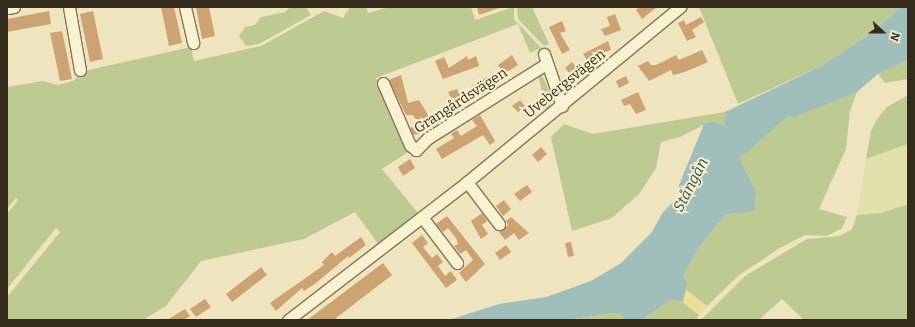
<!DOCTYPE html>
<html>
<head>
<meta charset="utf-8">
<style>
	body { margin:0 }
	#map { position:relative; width:915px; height:327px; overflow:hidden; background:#eee5be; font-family:Bitter,serif }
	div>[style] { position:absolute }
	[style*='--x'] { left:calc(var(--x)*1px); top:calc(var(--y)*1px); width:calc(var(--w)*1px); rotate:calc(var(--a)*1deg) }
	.farmland>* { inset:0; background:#e3e1ab }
	.green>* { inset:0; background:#bdcb92 }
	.sand>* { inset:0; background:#eadf9a }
	.water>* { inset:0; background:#a1bfba }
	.building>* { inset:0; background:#cca373 }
	.roads { filter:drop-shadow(1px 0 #867557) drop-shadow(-1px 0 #867557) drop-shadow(0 1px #867557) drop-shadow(0 -1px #867557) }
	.minor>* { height:11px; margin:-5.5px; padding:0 5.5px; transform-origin:5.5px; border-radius:5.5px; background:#f9f2d0 }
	span { translate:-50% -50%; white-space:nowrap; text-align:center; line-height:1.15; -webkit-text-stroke:4px #f5efcd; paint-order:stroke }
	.street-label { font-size:14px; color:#352b1b }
	.water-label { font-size:15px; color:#2a5255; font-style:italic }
	.frame { position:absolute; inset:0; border:8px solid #352b1b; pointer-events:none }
	.north { position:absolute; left:863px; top:12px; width:40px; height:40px; -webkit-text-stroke:3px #f5efcd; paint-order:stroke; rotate:111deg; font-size:11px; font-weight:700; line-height:16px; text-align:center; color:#352b1b }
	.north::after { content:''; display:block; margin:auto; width:14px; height:18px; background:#352b1b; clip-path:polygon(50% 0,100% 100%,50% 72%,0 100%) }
</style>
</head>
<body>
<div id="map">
	<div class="farmland">
		<i style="clip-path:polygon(908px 144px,908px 204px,881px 213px,857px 215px,866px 159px)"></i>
	</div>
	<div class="green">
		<i style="clip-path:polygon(290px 7px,306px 7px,311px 15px,259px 44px,246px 46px,239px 36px,245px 27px,255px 25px,261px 17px,285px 12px)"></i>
		<i style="clip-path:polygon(350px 7px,366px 7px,368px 13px,389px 7px,471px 7px,475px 20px,514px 7px,514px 19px,541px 48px,530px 53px,518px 24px,376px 78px,408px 152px,382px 169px,418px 213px,378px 244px,355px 212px,304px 239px,201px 261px,166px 306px,143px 320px,7px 320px,7px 297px,60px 232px,56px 228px,7px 289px,7px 214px,18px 200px,16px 198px,7px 209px,7px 87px,43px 81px,58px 85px,73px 81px,84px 71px,191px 47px,194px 61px,261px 46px,324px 11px,343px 18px)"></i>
		<i style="clip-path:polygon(517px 7px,532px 7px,549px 44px,544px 46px,518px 19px)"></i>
		<i style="clip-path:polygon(699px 7px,901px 7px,867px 36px,821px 66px,738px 104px)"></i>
		<i style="clip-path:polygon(908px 60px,908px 79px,885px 83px,878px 74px)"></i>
		<i style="clip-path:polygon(541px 73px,553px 99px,546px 111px,538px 74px)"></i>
		<i style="clip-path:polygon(857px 92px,850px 111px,846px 149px,819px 209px,847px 217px,842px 228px,827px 236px,805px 235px,780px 248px,738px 276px,707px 306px,685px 289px,683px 276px,700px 246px,726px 214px,756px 192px,740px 158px,751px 146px,788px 116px)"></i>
		<i style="clip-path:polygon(908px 95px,908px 144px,866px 159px,871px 131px,877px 119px,887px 107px)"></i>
		<i style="clip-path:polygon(725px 112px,725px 125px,711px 121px,680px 137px,661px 142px,656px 168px,639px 194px,612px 218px,572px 231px,551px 137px,564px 124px,593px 134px)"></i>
		<i style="clip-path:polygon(908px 204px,908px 320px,804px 320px,782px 299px,759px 320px,701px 320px,745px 276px,807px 239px,840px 236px,852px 229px,857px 215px,881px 213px)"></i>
		<i style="clip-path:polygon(670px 300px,683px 302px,699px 315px,696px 320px,642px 320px)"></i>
		<i style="clip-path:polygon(615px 313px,622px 314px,624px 320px,566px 320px)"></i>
	</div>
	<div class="sand">
		<i style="clip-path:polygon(685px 289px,707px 306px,699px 315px,683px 302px)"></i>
	</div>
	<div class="water">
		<i style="clip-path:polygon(901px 7px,908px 7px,908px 60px,878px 74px,857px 92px,795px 117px,788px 116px,740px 158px,756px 192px,754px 211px,726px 214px,700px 246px,683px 276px,687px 284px,683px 302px,670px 300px,642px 320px,624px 320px,622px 314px,615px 313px,566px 320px,449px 320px,499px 304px,546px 297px,591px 281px,621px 263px,652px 232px,663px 212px,680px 195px,679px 185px,704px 124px,711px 121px,725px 125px,725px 112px,821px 66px,867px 36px)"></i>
	</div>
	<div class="building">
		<i style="clip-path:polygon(161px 7px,174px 7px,182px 43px,169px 46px)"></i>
		<i style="clip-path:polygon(196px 7px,209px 7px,215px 36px,202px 39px)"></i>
		<i style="clip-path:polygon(477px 7px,498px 7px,499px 8px,479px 15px)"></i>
		<i style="clip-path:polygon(640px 7px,657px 7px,642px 19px,636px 10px)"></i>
		<i style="clip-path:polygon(49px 11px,51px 24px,7px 32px,7px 19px)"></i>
		<i style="clip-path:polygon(93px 11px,103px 59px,90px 62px,80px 14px)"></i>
		<i style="clip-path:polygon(615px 14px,621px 30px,605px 36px,601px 29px,610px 26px,607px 17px)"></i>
		<i style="clip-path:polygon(701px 17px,704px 22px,692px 30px,696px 37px,687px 41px,678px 23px,684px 20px,686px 25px)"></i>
		<i style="clip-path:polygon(562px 21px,566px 31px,560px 33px,570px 50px,562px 54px,549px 27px)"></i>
		<i style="clip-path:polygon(62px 31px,72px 79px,60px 81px,50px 33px)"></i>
		<i style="clip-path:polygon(608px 41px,611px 50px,598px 55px,600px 58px,591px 66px,583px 54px)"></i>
		<i style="clip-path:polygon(702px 50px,708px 62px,685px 72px,673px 75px,671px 70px,649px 81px,638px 66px,648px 61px,651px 65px,656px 65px,676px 55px,679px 60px)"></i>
		<i style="clip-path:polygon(512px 55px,518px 65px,504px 74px,498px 65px)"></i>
		<i style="clip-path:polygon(467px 56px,468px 60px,476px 56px,479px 66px,443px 79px,435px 61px,444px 57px,449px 68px)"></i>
		<i style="clip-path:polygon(572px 62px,581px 73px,574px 79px,565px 68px)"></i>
		<i style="clip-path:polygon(401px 75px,408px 103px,419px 100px,434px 125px,418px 134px,413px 135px,410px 128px,419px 125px,413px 115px,406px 115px,389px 80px)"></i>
		<i style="clip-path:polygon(626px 76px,629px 83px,619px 88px,616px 81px)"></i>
		<i style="clip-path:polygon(487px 77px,492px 86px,476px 96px,471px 87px)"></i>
		<i style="clip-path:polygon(457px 89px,464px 104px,452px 112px,447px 103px,452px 100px,448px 92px)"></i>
		<i style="clip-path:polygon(638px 92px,646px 110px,636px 114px,630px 104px,624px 106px,621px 100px)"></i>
		<i style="clip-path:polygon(520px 100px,525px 106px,518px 112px,512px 106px)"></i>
		<i style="clip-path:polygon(480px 115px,495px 141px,490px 145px,483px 135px,442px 159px,436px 149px,454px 138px,451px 134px,457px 130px,461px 136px,477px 126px,472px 120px)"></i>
		<i style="clip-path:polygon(541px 147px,547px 154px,538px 162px,532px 155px)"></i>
		<i style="clip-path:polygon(410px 159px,415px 168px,403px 176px,398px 167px)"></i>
		<i style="clip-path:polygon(527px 185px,532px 192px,520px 201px,514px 194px)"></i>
		<i style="clip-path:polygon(504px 200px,511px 209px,503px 216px,496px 206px)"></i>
		<i style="clip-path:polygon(482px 213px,487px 221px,482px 225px,488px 234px,481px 239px,471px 221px)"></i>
		<i style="clip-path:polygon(447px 216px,485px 264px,466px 282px,459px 273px,473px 260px,466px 250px,460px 254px,454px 246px,458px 244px,456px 238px,448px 228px,443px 232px,436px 224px)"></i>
		<i style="clip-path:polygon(511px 217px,529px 233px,519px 240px,514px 233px,505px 240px,499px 232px,508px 225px,506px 221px)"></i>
		<i style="clip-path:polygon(422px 235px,428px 243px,423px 247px,432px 258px,437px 254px,443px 262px,438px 266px,445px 276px,451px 271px,457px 280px,446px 288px,412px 243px)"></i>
		<i style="clip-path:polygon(361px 237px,366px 245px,349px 258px,348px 256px,316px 283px,304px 291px,302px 288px,276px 311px,270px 303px,324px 265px,322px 262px,332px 252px,335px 256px)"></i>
		<i style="clip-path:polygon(571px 242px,574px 256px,568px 257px,565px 243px)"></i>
		<i style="clip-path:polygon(506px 245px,511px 252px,500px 260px,495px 253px)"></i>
		<i style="clip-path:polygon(383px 263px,392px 275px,336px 318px,338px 320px,307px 320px)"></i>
		<i style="clip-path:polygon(261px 267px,267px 275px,232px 302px,226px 294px)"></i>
		<i style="clip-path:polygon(205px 299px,211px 307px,196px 317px,190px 309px)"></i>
		<i style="clip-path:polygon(185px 309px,190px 316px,183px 320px,167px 320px)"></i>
	</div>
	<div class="roads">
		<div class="minor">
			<i style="--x:69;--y:7;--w:64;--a:80.1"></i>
			<i style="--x:185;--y:7;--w:37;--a:77"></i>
			<i style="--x:7;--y:8;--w:7;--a:-8"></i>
			<i style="--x:544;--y:54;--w:55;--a:70.9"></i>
			<i style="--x:383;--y:83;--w:68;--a:66.5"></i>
			<i style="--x:410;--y:145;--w:8;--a:40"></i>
			<i style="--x:416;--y:150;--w:17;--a:-45"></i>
			<i style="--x:428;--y:138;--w:139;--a:-32.1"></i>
			<i style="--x:467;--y:182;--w:53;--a:52.7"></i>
			<i style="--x:422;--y:217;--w:58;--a:52.7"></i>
			<i style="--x:288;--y:320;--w:226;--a:-37.6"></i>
			<i style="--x:467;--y:182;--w:276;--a:-39.4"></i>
		</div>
	</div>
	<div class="street-label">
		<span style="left:565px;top:84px;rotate:-39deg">Uvebergsvägen</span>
		<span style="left:461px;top:101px;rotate:-33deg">Grangårdsvägen</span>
	</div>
	<div class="water-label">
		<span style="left:691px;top:185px;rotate:-63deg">Stångån</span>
	</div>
	<div class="frame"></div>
	<div class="north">N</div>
</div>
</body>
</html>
